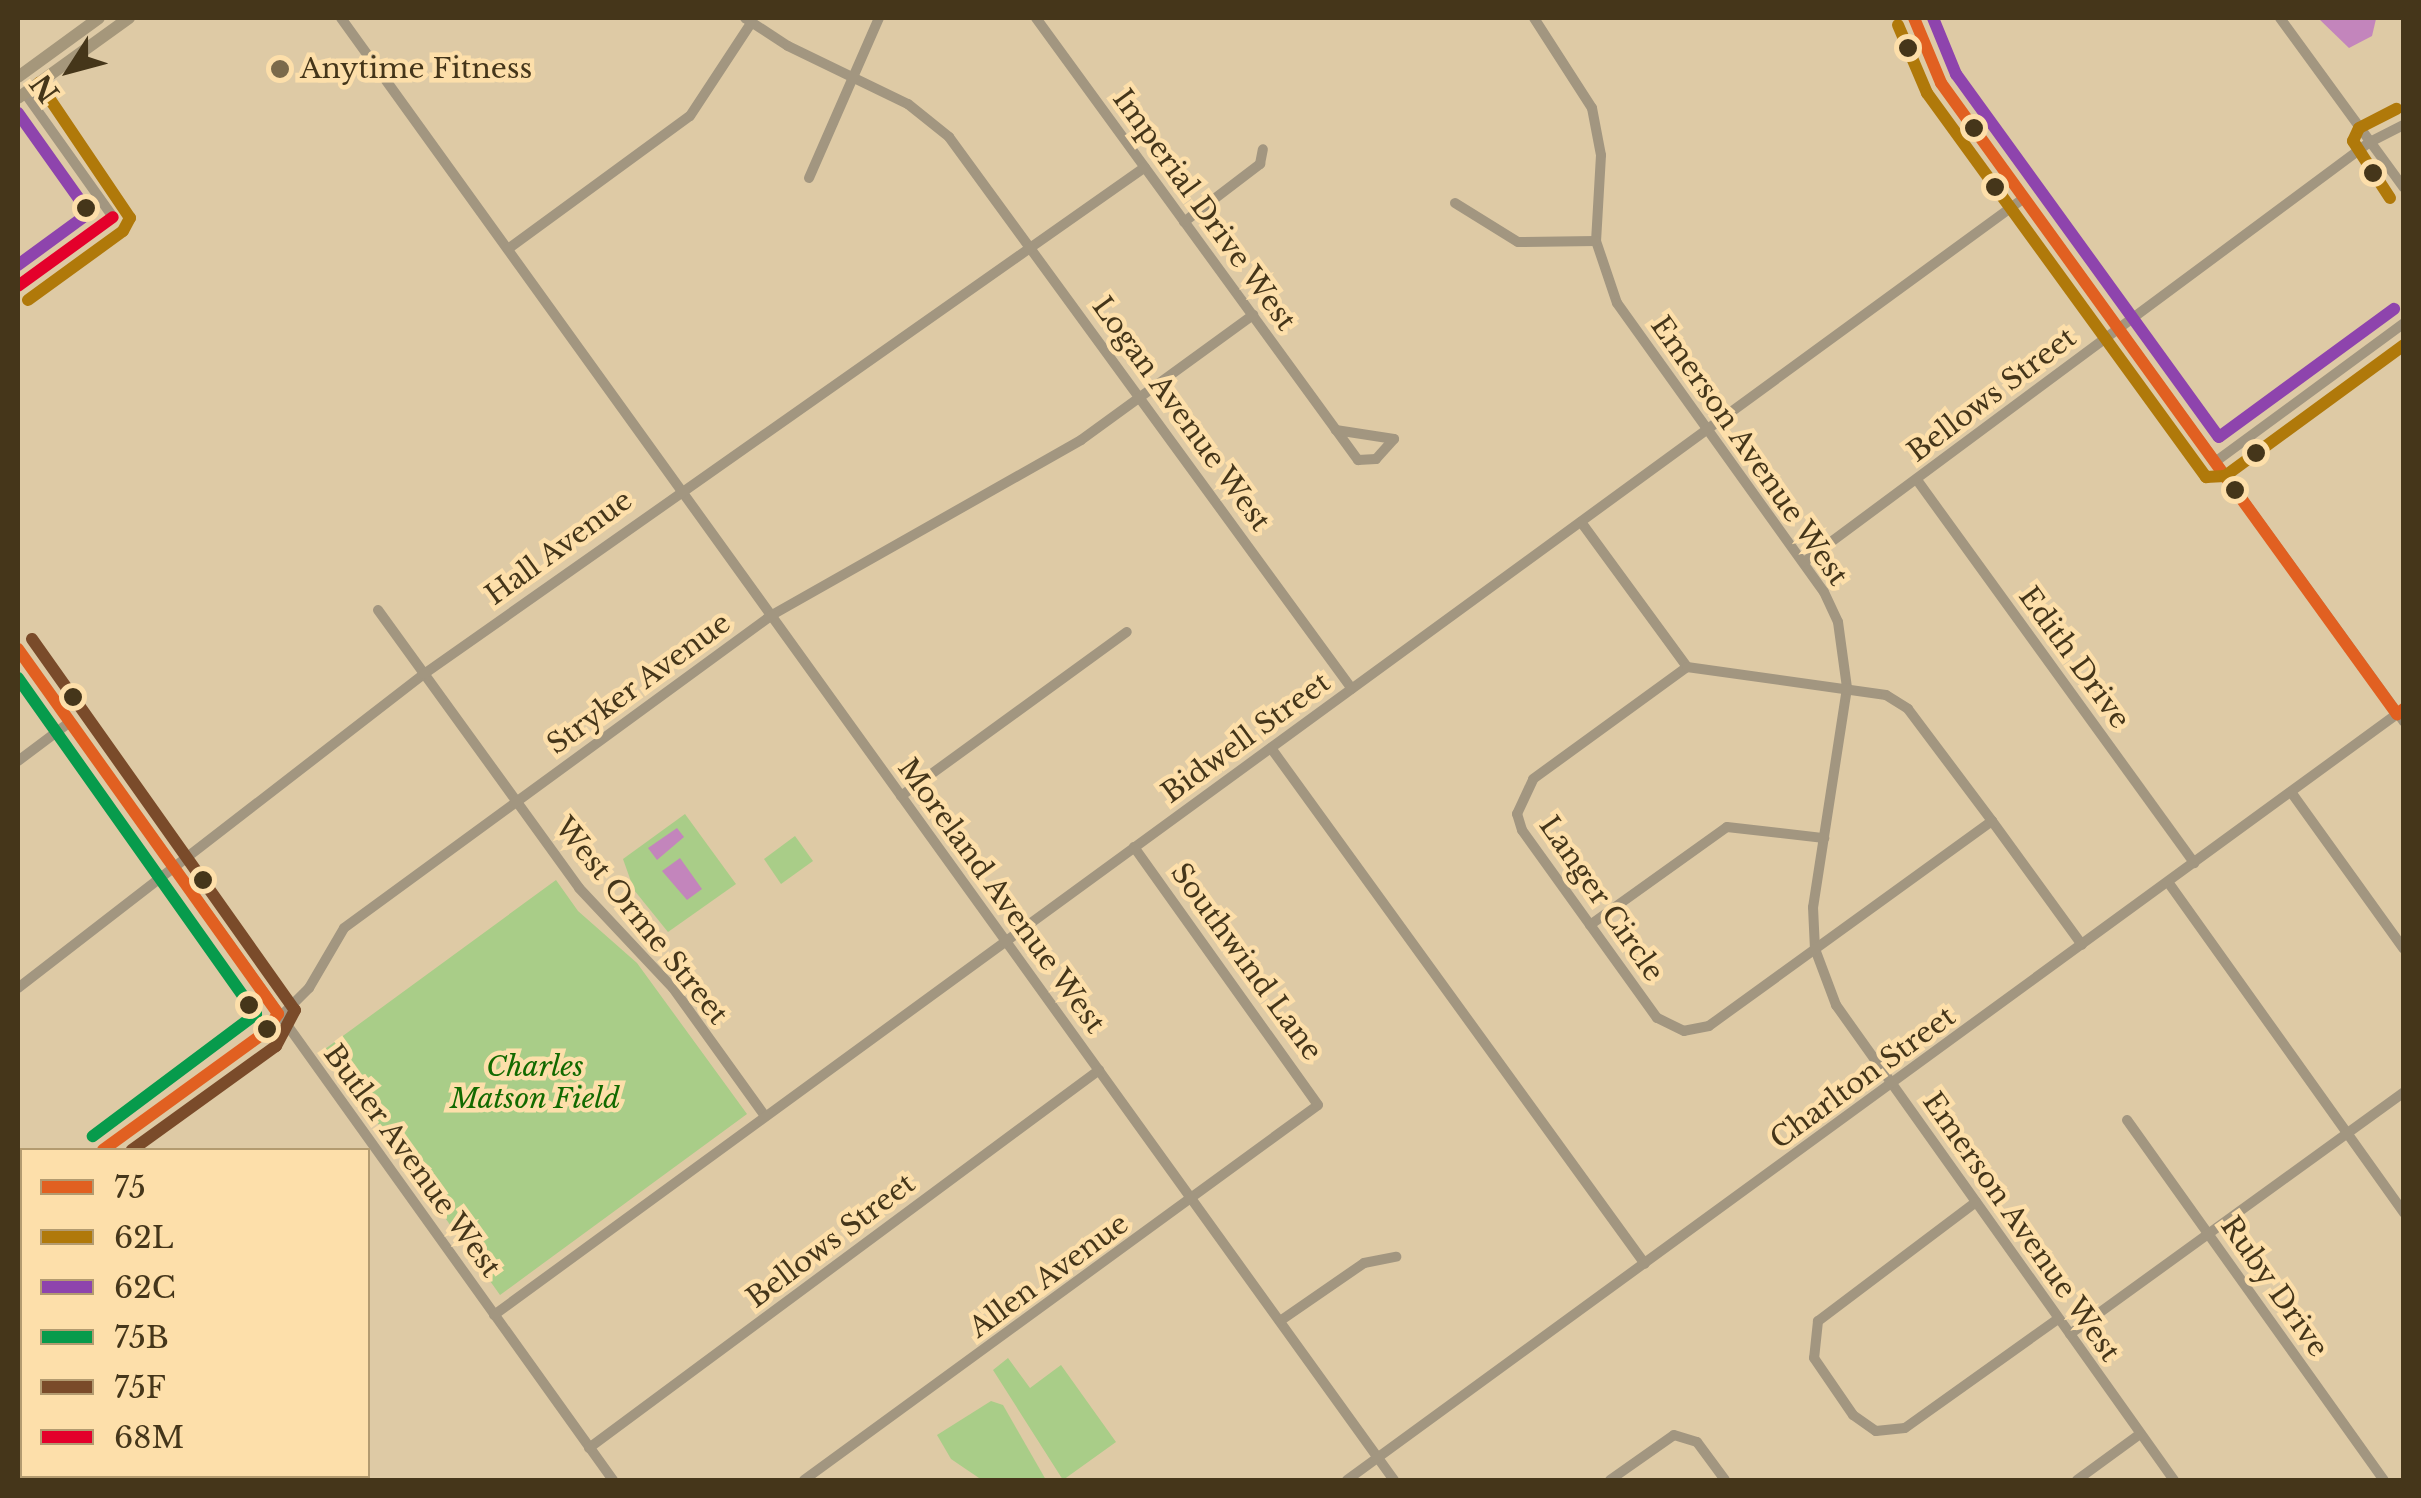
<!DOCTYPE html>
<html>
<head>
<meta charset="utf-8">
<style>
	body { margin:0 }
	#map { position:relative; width:2421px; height:1498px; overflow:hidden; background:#decaa5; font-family:"Libre Baskerville",serif }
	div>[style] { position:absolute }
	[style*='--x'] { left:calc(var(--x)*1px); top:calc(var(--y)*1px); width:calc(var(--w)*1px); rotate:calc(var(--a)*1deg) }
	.green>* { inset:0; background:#a9cd88 }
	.water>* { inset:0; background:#c385bc }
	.minor>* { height:10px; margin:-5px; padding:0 5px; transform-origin:5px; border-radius:5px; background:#a29680 }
	.major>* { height:12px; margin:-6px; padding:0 6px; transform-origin:6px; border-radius:6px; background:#a5977b }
	.bus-1>* { height:12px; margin:-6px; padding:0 6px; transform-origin:6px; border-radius:6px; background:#e16021 }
	.bus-2>* { height:12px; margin:-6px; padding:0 6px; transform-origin:6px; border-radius:6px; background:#b0790a }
	.bus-3>* { height:12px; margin:-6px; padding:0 6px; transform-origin:6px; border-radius:6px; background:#8e44ad }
	.bus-4>* { height:12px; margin:-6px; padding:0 6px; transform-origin:6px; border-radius:6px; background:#079b4c }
	.bus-5>* { height:12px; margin:-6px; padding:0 6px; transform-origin:6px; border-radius:6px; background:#7a4b2a }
	.bus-6>* { height:12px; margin:-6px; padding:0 6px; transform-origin:6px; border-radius:6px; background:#e4002b }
	.dots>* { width:28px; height:28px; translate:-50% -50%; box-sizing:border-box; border:5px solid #fddfaa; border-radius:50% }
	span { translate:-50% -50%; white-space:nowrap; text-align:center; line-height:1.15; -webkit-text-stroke:9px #fddfaa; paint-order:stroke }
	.poi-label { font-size:28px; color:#45361a }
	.left { translate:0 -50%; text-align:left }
	.street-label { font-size:28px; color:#45361a }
	.park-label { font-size:28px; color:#126a00; font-style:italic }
	.frame { position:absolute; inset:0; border:20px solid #45361a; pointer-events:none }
	.legend { position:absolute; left:20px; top:1148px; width:350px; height:330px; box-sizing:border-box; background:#fddfaa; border:2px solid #b39b70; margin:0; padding:12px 18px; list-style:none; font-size:30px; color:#45361a }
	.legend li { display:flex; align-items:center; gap:20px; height:50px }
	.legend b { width:50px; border:2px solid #b39b70 }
	.north { position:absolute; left:20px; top:20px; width:100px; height:100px; -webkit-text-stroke:8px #fddfaa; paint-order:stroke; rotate:234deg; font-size:28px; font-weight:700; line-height:40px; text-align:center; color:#45361a }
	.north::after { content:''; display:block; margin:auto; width:35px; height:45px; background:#45361a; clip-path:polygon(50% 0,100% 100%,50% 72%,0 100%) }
</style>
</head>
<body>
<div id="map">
	<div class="green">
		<i style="clip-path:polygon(685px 814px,736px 884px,668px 932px,634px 890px,623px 859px)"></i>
		<i style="clip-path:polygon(795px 836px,813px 861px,781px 884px,764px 859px)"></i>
		<i style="clip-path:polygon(556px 880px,578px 911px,637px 963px,747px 1114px,500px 1295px,325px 1049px)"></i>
		<i style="clip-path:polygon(1008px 1358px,1030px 1388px,1061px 1365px,1116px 1442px,1063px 1480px,993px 1370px)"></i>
		<i style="clip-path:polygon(991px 1401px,1003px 1405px,1046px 1480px,979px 1478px,951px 1459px,937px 1435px)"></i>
	</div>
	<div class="water">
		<i style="clip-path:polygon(2318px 18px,2375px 18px,2376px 19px,2372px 36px,2349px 48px)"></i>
		<i style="clip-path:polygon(677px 828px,684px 837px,657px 860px,648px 848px)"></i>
		<i style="clip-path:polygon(680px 858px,702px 889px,687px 900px,662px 871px)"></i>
	</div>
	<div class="minor">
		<i style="--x:341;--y:18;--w:1802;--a:54.24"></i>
		<i style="--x:745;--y:18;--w:51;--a:33.1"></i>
		<i style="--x:788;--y:46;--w:133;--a:25.8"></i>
		<i style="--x:908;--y:104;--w:53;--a:38.8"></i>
		<i style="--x:949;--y:137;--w:683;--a:53.87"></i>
		<i style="--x:1036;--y:18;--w:547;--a:53.93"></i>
		<i style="--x:1358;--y:460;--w:18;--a:-3"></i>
		<i style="--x:1376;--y:459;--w:27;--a:-48"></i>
		<i style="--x:1394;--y:439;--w:59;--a:-171.2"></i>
		<i style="--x:1534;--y:18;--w:107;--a:57.2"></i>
		<i style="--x:1592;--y:108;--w:48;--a:79.2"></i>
		<i style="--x:1601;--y:155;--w:86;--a:93.3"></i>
		<i style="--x:1596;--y:241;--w:65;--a:71.3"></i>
		<i style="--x:1617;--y:303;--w:355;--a:54.4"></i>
		<i style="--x:1824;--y:592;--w:33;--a:65"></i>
		<i style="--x:1838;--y:622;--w:67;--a:82.2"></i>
		<i style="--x:1847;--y:688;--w:222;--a:98.8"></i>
		<i style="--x:1813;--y:907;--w:42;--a:87.3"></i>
		<i style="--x:1815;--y:949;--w:60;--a:69.4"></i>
		<i style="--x:1836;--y:1005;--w:583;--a:54.57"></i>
		<i style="--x:1914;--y:18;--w:70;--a:67.4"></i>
		<i style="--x:1941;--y:83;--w:789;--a:54.07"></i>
		<i style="--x:2280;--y:18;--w:210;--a:53.9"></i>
		<i style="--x:809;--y:178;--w:175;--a:-66.4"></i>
		<i style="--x:1455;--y:203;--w:74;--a:31.8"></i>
		<i style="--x:1518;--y:242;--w:78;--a:-0.7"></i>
		<i style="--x:1184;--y:222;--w:96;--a:-37.3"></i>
		<i style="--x:1260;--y:164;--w:15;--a:-79"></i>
		<i style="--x:508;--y:249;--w:225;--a:-36.2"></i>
		<i style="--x:690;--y:116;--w:111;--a:-56.7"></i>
		<i style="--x:18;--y:286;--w:117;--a:-36"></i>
		<i style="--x:113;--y:217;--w:152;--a:-125.4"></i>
		<i style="--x:2215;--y:462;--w:235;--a:-36.3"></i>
		<i style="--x:1917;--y:480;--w:473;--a:54.1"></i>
		<i style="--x:1581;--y:522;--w:180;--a:53.8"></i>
		<i style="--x:1804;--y:562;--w:705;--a:-36.58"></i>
		<i style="--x:2370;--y:142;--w:38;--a:-27"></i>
		<i style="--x:378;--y:610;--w:343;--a:54.1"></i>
		<i style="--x:579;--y:888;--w:137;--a:46.8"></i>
		<i style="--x:673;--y:988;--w:158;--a:54.3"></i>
		<i style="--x:18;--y:649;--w:1022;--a:54.4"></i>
		<i style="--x:1271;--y:748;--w:637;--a:54.07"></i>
		<i style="--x:18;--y:761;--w:65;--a:-36.9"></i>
		<i style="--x:2291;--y:792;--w:193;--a:54.3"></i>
		<i style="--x:901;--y:796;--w:279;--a:-36"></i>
		<i style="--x:1992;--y:821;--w:349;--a:144.1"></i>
		<i style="--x:1709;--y:1026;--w:25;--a:169"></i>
		<i style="--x:1684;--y:1031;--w:30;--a:-154"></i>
		<i style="--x:1657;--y:1018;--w:231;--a:-125.7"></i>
		<i style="--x:1522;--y:830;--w:17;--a:-107"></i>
		<i style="--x:1517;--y:814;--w:38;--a:-65"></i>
		<i style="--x:1533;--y:779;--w:190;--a:-36"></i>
		<i style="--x:1687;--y:667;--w:201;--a:8"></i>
		<i style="--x:1886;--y:695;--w:26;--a:32"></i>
		<i style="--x:1908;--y:709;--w:140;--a:53.1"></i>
		<i style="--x:1992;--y:821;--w:153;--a:54"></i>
		<i style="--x:2168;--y:882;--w:407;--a:54.5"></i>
		<i style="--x:1590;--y:925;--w:168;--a:-35.6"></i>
		<i style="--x:1727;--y:827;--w:98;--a:6.5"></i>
		<i style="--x:18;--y:988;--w:513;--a:-37.72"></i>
		<i style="--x:424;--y:674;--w:881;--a:-35.11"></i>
		<i style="--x:2127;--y:1120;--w:442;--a:54.5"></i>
		<i style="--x:103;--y:1150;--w:199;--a:-36"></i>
		<i style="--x:264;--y:1033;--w:64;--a:-45"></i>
		<i style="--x:309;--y:988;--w:69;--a:-59.7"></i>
		<i style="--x:344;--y:928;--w:530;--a:-36.18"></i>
		<i style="--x:772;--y:615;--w:355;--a:-29.5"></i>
		<i style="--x:1081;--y:440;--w:213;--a:-36"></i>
		<i style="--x:1976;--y:1202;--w:198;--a:143"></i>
		<i style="--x:1818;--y:1321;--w:37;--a:96"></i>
		<i style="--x:1814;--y:1358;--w:69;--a:55.6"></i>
		<i style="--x:1853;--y:1415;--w:28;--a:35"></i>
		<i style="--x:1876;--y:1431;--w:29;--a:-6"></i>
		<i style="--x:1905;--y:1428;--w:188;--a:-35.5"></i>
		<i style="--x:18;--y:1213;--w:6;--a:-45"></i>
		<i style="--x:18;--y:1265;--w:8;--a:60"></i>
		<i style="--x:494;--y:1315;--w:1894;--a:-36.13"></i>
		<i style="--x:1280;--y:1321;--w:102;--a:-34.6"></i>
		<i style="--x:1364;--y:1263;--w:33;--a:-11"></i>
		<i style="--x:2070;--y:1334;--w:412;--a:-35.9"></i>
		<i style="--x:18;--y:1439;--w:5;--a:-37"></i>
		<i style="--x:589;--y:1448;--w:635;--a:-36.54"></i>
		<i style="--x:161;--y:1476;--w:6;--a:45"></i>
		<i style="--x:804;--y:1480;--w:636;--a:-36.11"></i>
		<i style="--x:1318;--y:1105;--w:317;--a:-125.5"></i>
		<i style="--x:1347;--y:1480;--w:1308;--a:-36.11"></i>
		<i style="--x:1610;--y:1480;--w:78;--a:-35.1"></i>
		<i style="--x:1674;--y:1435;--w:24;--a:17"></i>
		<i style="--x:1697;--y:1442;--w:47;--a:53.6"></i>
		<i style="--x:2077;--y:1480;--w:78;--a:-36.1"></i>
	</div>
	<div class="major">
		<i style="--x:18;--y:77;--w:100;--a:-36.1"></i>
		<i style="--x:18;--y:98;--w:137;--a:-35.8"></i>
	</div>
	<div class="bus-1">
		<i style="--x:1914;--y:18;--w:70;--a:67.4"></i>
		<i style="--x:1941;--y:83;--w:779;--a:54.15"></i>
		<i style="--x:2397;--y:714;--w:9;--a:-36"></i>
		<i style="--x:18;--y:649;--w:448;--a:54.5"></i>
		<i style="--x:278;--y:1014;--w:24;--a:126"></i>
		<i style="--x:264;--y:1033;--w:199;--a:144"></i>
	</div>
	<div class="bus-2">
		<i style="--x:1898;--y:25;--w:74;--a:66.9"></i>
		<i style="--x:1927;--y:93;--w:475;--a:54"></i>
		<i style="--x:2206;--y:477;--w:19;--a:-3"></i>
		<i style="--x:2225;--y:476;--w:222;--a:-36.2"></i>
		<i style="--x:2390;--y:198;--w:68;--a:-123"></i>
		<i style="--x:2353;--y:141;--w:14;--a:-65"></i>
		<i style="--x:2359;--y:128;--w:42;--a:-27.2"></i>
		<i style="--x:28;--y:300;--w:117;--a:-36"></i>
		<i style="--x:123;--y:231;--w:15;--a:-62"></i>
		<i style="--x:130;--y:218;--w:163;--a:-124"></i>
	</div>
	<div class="bus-3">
		<i style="--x:1933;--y:18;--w:61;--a:67.7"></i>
		<i style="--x:1956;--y:74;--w:448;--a:54.1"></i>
		<i style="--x:2219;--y:437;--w:217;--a:-36.2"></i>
		<i style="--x:18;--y:113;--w:123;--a:54.6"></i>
		<i style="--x:89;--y:213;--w:88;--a:143.8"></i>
	</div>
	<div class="bus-4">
		<i style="--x:18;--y:678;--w:412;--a:54.7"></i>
		<i style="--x:256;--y:1014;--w:204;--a:143.2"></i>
	</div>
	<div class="bus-5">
		<i style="--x:32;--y:639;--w:455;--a:54.7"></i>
		<i style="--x:295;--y:1010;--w:41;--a:117.8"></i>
		<i style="--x:276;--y:1046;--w:178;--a:144.2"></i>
	</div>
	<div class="bus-6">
		<i style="--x:18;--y:286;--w:117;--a:-36"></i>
	</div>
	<div class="dots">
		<i style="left:1908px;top:48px;background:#45361a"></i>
		<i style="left:280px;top:69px;background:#7b6a4b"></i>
		<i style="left:1974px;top:128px;background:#45361a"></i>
		<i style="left:2373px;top:173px;background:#45361a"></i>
		<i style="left:1995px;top:187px;background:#45361a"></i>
		<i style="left:86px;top:208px;background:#45361a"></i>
		<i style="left:2256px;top:453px;background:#45361a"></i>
		<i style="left:2235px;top:490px;background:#45361a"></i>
		<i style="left:73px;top:697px;background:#45361a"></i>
		<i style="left:203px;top:880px;background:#45361a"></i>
		<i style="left:249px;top:1005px;background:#45361a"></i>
		<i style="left:267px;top:1029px;background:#45361a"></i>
	</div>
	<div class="poi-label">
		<span class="left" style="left:300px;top:69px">Anytime Fitness</span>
	</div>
	<div class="street-label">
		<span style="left:1204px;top:210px;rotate:54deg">Imperial Drive West</span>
		<span style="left:1992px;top:395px;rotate:-37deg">Bellows Street</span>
		<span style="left:1181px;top:414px;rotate:54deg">Logan Avenue West</span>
		<span style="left:1749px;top:451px;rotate:55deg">Emerson Avenue West</span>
		<span style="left:559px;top:548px;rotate:-36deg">Hall Avenue</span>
		<span style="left:2074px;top:658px;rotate:54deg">Edith Drive</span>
		<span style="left:639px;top:684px;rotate:-36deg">Stryker Avenue</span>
		<span style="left:1246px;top:738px;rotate:-36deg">Bidwell Street</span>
		<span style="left:1001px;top:896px;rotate:54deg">Moreland Avenue West</span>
		<span style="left:1601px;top:899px;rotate:55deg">Langer Circle</span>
		<span style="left:641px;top:921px;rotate:51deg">West Orme Street</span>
		<span style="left:1246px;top:962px;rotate:54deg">Southwind Lane</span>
		<span style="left:1863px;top:1078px;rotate:-36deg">Charlton Street</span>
		<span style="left:412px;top:1161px;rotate:54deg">Butler Avenue West</span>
		<span style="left:2021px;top:1227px;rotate:55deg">Emerson Avenue West</span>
		<span style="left:831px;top:1241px;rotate:-37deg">Bellows Street</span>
		<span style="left:1049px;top:1276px;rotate:-36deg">Allen Avenue</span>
		<span style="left:2274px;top:1287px;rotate:55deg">Ruby Drive</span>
	</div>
	<div class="park-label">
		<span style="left:535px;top:1083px">Charles<br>Matson Field</span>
	</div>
	<div class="frame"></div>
	<ul class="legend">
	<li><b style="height:12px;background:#e16021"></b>75</li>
	<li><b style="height:12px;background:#b0790a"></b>62L</li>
	<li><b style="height:12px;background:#8e44ad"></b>62C</li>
	<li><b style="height:12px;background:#079b4c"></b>75B</li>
	<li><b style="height:12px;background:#7a4b2a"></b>75F</li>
	<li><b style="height:12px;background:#e4002b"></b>68M</li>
	</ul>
	<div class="north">N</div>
</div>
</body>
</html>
